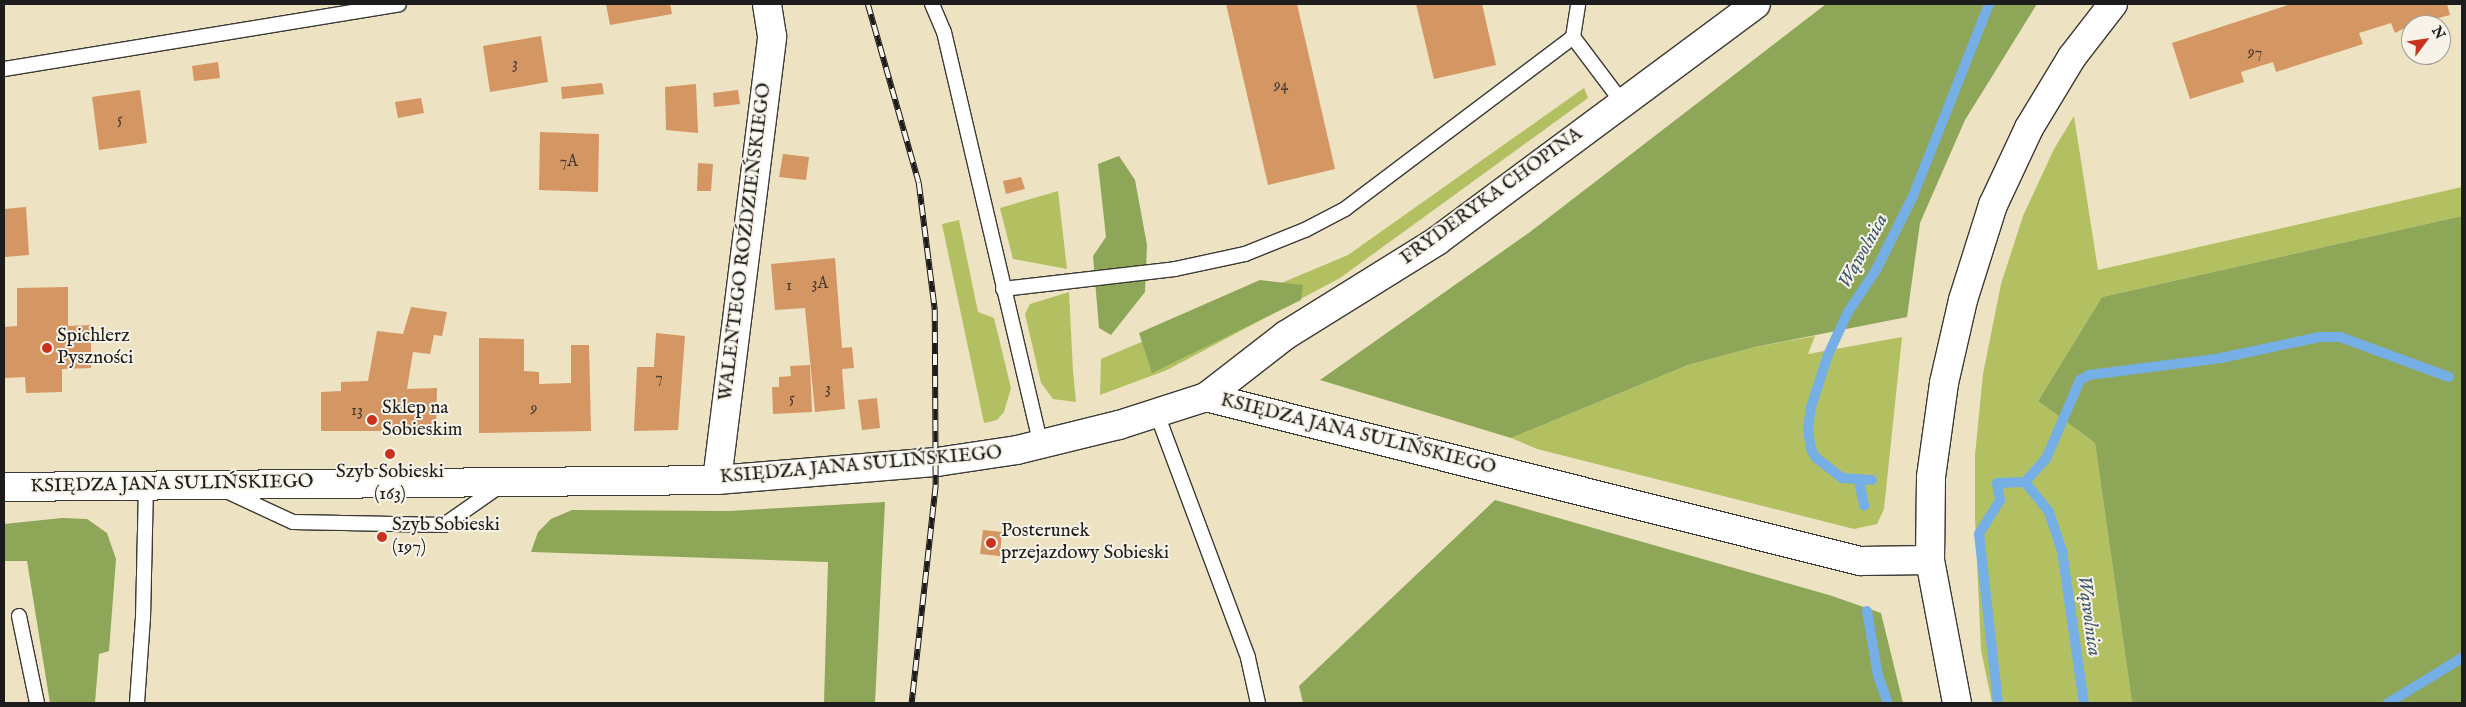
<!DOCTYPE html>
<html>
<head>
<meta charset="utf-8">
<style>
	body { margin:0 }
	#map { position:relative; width:2466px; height:707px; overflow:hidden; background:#ede2c2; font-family:"IM FELL English",serif }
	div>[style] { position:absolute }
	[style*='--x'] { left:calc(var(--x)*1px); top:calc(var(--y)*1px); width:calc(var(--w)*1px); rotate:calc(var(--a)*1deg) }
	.green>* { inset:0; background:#b3c062 }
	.forest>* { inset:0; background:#8ea658 }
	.stream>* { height:10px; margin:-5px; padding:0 5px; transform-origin:5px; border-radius:5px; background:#75afe6 }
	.building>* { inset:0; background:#d49663 }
	.roads { filter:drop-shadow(1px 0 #3b3a35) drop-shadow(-1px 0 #3b3a35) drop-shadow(0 1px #3b3a35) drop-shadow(0 -1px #3b3a35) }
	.lane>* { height:14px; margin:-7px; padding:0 7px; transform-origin:7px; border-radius:7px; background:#fff }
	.street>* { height:28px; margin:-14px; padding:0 14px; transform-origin:14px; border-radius:14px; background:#fff }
	.secondary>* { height:28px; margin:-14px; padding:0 14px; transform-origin:14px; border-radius:14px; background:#fff }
	.rail>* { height:5.5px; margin-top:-2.75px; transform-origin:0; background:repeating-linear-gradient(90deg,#f7f3e8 0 11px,#1c1c1c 0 22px); box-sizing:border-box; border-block:1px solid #1c1c1c }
	.dots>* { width:14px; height:14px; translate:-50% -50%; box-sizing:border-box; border:2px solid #f7f3e8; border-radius:50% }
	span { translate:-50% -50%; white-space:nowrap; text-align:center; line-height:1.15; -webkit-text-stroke:4px #f7f3e8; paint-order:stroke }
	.number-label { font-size:16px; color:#4a3a2e }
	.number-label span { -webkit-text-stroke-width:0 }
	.street-label { font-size:19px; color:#1c1c1c }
	.poi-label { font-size:19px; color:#1c1c1c }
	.left { translate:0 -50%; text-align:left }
	.water-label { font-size:20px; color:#40576d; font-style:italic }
	.frame { position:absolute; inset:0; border:5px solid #1c1c1c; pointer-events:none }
	.north { position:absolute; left:2401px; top:15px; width:50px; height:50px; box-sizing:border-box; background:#f7f3e8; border:1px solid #9f9d96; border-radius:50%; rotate:59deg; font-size:14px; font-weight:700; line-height:20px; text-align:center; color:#1c1c1c }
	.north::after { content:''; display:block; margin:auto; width:18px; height:22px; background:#c8321e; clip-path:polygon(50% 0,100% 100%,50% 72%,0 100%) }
</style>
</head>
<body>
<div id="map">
	<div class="green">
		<i style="clip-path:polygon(1584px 88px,1588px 98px,1340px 278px,1167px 370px,1100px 395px,1101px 359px,1348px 255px)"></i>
		<i style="clip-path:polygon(2074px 116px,2098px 270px,2462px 187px,2462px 216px,2102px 297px,2038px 401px,2095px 443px,2132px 703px,1992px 703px,1981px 650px,1975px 517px,1975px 455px,1983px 374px,2001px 284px,2023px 216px,2054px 149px)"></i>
		<i style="clip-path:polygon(1058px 191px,1067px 269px,1013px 259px,1000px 208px)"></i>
		<i style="clip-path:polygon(959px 220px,978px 312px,994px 318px,1011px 388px,1004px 412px,997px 420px,984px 423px,942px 224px)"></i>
		<i style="clip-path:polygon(1069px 292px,1073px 371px,1076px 402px,1053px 399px,1041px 383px,1025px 314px,1030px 304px)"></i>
		<i style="clip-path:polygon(1815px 336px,1808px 354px,1902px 337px,1884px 509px,1877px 524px,1854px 529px,1537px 449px,1511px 438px,1688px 365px,1755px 347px)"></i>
	</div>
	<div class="forest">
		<i style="clip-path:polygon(1826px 4px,2037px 4px,1965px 120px,1920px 223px,1907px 317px,1755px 347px,1688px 365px,1511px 438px,1320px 380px,1530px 232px)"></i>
		<i style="clip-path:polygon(1119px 156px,1135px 180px,1147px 245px,1145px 292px,1111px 335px,1099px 328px,1093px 256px,1106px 237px,1098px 164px)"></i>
		<i style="clip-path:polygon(2462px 216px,2462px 703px,2132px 703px,2095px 443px,2038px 401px,2102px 297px)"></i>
		<i style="clip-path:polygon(1260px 280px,1303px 285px,1301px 300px,1152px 373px,1139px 333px)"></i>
		<i style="clip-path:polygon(1495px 500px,1829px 595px,1881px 613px,1903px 703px,1303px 703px,1299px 686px)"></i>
		<i style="clip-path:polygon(885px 502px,875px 703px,824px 703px,828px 562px,531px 552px,538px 532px,551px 519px,572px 510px,729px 511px)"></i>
		<i style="clip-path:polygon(62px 518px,87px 519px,107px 533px,116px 559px,109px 651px,99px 654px,95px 703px,50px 703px,27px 561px,4px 561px,4px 524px)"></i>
	</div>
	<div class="stream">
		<i style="--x:1872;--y:480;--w:30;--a:-176"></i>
		<i style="--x:1842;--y:478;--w:33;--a:-142"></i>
		<i style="--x:1816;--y:458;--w:10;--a:-119"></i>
		<i style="--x:1811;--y:449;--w:20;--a:-99"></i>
		<i style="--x:1808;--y:429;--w:22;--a:-82"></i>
		<i style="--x:1811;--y:407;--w:55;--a:-71.9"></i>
		<i style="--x:1828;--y:355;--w:47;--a:-65.1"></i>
		<i style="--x:1848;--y:312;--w:50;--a:-56.3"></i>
		<i style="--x:1876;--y:270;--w:83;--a:-63.4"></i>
		<i style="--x:1913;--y:196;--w:206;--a:-68.4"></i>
		<i style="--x:1859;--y:481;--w:25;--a:78"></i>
		<i style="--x:2025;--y:482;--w:31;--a:-48"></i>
		<i style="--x:2046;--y:459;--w:86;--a:-66.7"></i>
		<i style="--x:2080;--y:380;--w:10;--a:-29"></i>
		<i style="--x:2089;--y:375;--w:133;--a:-7.3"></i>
		<i style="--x:2221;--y:358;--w:101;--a:-12"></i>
		<i style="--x:2320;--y:337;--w:20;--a:0"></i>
		<i style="--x:2340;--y:337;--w:116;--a:20.2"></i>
		<i style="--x:1867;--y:611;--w:66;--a:80.4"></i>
		<i style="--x:1878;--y:676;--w:29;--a:70"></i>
		<i style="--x:1998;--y:703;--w:170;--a:-96.4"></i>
		<i style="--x:1979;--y:534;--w:40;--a:-58"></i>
		<i style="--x:2000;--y:500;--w:17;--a:-100"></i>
		<i style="--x:1997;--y:483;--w:28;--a:-2"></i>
		<i style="--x:2025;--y:482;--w:38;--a:51"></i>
		<i style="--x:2049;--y:512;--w:41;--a:71.6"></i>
		<i style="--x:2062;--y:551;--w:154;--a:81.8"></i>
		<i style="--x:2388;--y:703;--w:87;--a:-31.3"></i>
	</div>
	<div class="building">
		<i style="clip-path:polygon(606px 4px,670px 4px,672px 14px,610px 25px)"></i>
		<i style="clip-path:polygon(1226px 4px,1297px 4px,1335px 169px,1268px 185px)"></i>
		<i style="clip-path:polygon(1416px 4px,1482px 4px,1496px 65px,1434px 79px)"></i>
		<i style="clip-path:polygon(2291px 4px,2447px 4px,2450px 15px,2411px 25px,2395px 33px,2391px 23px,2359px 33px,2363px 44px,2276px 72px,2273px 62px,2241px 72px,2244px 82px,2190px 99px,2172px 43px)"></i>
		<i style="clip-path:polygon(541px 36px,548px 82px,490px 92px,483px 46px)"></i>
		<i style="clip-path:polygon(218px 62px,220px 78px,194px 81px,192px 66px)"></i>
		<i style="clip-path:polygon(602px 83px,604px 94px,562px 99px,561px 87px)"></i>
		<i style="clip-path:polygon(696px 84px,698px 133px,666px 130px,665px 87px)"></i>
		<i style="clip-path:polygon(140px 90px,147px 143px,99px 150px,92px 97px)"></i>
		<i style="clip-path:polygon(738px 90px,740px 104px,714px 107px,713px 93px)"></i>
		<i style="clip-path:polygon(421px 98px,424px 113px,398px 118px,395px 102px)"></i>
		<i style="clip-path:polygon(540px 132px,599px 134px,598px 192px,539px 190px)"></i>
		<i style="clip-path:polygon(783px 154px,809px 157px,806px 180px,779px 177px)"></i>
		<i style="clip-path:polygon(698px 163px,713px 164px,711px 191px,697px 191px)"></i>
		<i style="clip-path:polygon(1021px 177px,1025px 189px,1006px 194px,1003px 181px)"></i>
		<i style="clip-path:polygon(26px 207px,29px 255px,5px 257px,4px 209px)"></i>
		<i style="clip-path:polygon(835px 258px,842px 348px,852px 347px,854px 368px,842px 369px,845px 409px,815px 412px,805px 308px,775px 310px,771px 264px)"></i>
		<i style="clip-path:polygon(68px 287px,68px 326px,91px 325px,91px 368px,62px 369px,62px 392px,26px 393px,25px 377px,4px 378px,4px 327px,17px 326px,17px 288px)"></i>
		<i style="clip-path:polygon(411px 307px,447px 312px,442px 336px,434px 335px,430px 354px,413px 352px,407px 389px,437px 388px,436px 431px,321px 431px,321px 392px,341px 391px,341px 382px,368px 381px,377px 331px,403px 334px)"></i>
		<i style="clip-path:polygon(656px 333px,685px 336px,678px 430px,634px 431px,637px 367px,654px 367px)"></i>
		<i style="clip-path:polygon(479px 338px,524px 339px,524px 371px,539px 372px,539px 384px,571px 383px,571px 345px,589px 345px,591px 431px,479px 433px)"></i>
		<i style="clip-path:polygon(810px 365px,812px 412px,773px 414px,772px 387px,779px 387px,779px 377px,791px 376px,790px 366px)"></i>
		<i style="clip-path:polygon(877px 398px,880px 428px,862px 430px,858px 400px)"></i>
		<i style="clip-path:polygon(983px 530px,1002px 532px,1000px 556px,980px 554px)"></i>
	</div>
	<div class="roads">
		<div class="lane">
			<i style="--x:932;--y:4;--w:30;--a:67"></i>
			<i style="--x:944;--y:32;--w:424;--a:76.8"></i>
			<i style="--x:1573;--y:37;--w:33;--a:-81"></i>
			<i style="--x:4;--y:69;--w:400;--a:-9.3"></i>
			<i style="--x:1003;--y:289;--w:173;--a:-6.6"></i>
			<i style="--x:1175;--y:269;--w:72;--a:-12.1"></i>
			<i style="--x:1245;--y:254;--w:65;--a:-21.8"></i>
			<i style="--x:1305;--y:230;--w:45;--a:-27.7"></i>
			<i style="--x:1345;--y:209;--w:286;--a:-37"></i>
			<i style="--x:1573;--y:37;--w:81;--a:53"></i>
			<i style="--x:1157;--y:414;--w:260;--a:69.5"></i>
			<i style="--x:1248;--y:658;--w:46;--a:77.5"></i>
			<i style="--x:226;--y:491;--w:74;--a:24.8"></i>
			<i style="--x:293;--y:522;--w:151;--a:1.1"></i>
			<i style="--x:444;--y:525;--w:68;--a:-34.9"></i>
			<i style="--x:19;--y:616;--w:89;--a:78.3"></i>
			<i style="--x:137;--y:703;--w:85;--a:-86"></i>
			<i style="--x:143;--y:618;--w:132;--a:-88.7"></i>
		</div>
		<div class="street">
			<i style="--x:717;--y:480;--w:447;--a:-82.9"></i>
			<i style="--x:772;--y:36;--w:32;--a:-99"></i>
		</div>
		<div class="secondary">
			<i style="--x:1206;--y:397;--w:101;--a:-37.8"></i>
			<i style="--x:1286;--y:335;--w:178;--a:-31.9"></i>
			<i style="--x:1437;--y:241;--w:397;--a:-36.6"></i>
			<i style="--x:4;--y:487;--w:713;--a:-0.56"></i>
			<i style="--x:717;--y:480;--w:221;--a:-4.7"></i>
			<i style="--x:937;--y:462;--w:81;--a:-8.5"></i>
			<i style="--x:1017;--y:450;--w:105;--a:-13.8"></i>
			<i style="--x:1119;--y:425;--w:91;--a:-17.8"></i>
			<i style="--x:1206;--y:397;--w:674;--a:14.08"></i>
			<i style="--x:1860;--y:561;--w:70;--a:-0.8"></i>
			<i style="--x:1957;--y:703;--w:146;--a:-100.7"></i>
			<i style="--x:1930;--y:560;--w:83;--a:-89.3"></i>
			<i style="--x:1931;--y:477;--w:95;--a:-82.1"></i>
			<i style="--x:1944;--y:383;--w:85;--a:-77.1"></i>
			<i style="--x:1963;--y:300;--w:100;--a:-72.5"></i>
			<i style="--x:1993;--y:205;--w:85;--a:-64.9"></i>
			<i style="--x:2029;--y:128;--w:83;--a:-58.8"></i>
			<i style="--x:2072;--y:57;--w:67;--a:-52.3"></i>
		</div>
	</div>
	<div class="rail">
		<i style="--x:868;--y:4;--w:186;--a:74.1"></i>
		<i style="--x:919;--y:183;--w:128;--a:82.8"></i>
		<i style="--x:935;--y:310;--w:175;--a:89.7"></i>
		<i style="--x:936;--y:485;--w:219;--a:96.3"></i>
	</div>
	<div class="dots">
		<i style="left:47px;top:348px;background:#c8321e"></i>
		<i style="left:372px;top:420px;background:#c8321e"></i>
		<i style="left:390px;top:454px;background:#c8321e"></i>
		<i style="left:382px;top:537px;background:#c8321e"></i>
		<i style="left:991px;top:543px;background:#c8321e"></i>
	</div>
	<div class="number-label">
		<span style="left:2255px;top:53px">97</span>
		<span style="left:515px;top:64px">3</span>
		<span style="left:1281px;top:86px">94</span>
		<span style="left:120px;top:120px">5</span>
		<span style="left:569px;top:162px">7A</span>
		<span style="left:820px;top:284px">3A</span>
		<span style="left:789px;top:286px">1</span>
		<span style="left:659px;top:378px">7</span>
		<span style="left:828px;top:389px">3</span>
		<span style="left:792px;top:399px">5</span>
		<span style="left:534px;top:409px">9</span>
		<span style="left:357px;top:411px">13</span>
	</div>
	<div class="street-label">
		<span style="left:1492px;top:197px;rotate:-36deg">FRYDERYKA CHOPINA</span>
		<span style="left:746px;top:242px;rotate:-83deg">WALENTEGO ROŹDZIEŃSKIEGO</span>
		<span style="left:1358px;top:435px;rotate:14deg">KSIĘDZA JANA SULIŃSKIEGO</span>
		<span style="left:861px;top:466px;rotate:-5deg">KSIĘDZA JANA SULIŃSKIEGO</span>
		<span style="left:172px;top:485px;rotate:-1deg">KSIĘDZA JANA SULIŃSKIEGO</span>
	</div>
	<div class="poi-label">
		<span class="left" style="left:57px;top:348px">Spichlerz<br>Pyszności</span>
		<span class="left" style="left:382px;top:420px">Sklep na<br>Sobieskim</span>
		<span style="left:390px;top:484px">Szyb Sobieski<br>(163)</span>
		<span class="left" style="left:392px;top:537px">Szyb Sobieski<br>(197)</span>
		<span class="left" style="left:1001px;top:543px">Posterunek<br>przejazdowy Sobieski</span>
	</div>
	<div class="water-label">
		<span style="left:1863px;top:251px;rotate:-61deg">Wąwolnica</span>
		<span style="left:2089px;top:616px;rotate:82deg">Wąwolnica</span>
	</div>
	<div class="frame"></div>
	<div class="north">N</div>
</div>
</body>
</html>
